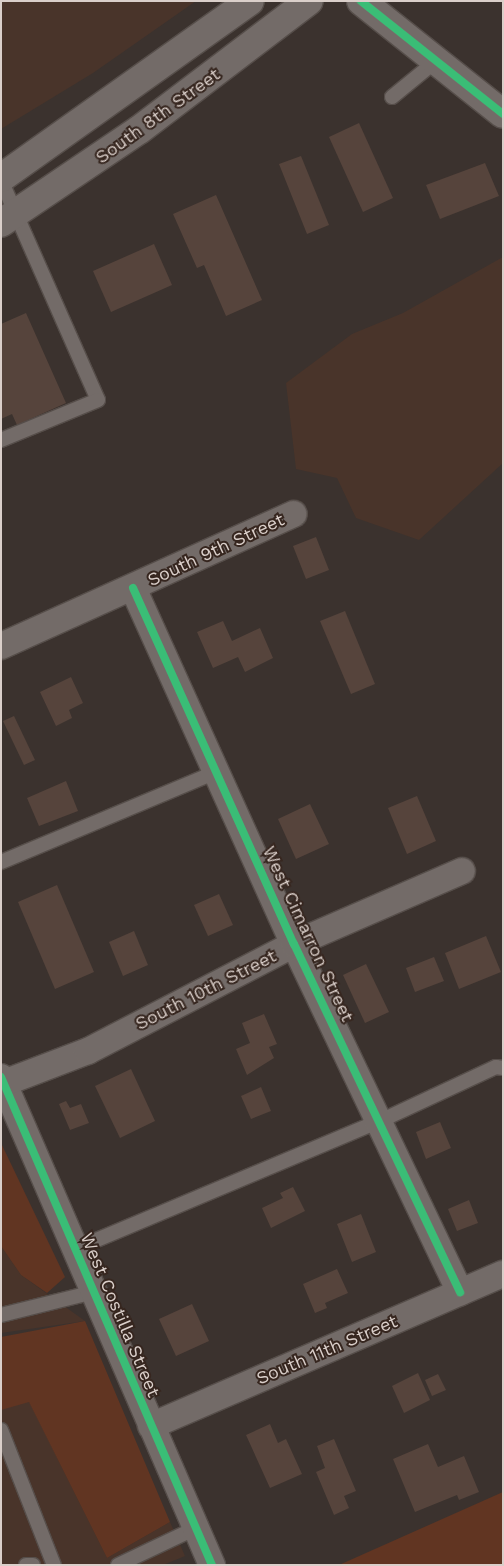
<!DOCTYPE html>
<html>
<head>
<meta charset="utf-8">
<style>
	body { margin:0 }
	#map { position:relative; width:504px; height:1566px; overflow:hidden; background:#3b322e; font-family:"Work Sans",sans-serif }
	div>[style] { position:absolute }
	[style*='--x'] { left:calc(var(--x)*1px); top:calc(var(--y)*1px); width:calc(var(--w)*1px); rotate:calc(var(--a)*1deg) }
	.built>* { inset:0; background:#49342a }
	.green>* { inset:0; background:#613522 }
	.building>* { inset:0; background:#56443c }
	.roads { filter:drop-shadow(1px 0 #564e4a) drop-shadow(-1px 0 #564e4a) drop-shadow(0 1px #564e4a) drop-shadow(0 -1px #564e4a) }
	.lane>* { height:14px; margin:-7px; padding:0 7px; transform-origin:7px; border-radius:7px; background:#736b68 }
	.street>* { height:26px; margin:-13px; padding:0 13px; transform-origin:13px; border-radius:13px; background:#736b68 }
	.secondary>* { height:28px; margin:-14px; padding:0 14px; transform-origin:14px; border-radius:14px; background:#736b68 }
	.cycleway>* { height:8px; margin:-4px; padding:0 4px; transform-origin:4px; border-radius:4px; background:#3abd76 }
	span { translate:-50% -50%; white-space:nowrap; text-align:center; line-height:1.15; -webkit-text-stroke:4px #36261f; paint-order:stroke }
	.street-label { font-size:18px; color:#dacfca }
	.frame { position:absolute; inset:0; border:2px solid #dacfca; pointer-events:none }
</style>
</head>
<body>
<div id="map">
	<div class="built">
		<i style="clip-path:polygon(1px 1px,196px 1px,93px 73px,1px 129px)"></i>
		<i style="clip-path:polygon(503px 257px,503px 463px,419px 540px,356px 518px,337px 478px,296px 469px,286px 383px,352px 334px,403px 313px)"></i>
		<i style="clip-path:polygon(1px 1246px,21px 1275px,85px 1321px,1px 1333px)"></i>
		<i style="clip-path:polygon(29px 1401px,107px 1558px,170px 1522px,185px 1556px,163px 1565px,1px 1565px,1px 1409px)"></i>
	</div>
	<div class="green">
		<i style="clip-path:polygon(1px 1143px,65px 1277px,47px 1293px,21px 1275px,1px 1246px)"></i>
		<i style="clip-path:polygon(85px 1321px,170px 1522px,107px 1558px,29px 1402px,1px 1410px,1px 1337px)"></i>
		<i style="clip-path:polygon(503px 1492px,503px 1565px,339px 1565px)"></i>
	</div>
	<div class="building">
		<i style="clip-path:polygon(359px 123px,393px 198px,363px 212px,329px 137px)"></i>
		<i style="clip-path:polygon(301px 156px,329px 225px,307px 234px,279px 164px)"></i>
		<i style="clip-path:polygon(485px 163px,499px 196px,440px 219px,426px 185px)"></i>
		<i style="clip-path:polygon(216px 195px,262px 300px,226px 316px,204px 265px,197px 268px,173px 214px)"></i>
		<i style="clip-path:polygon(154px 244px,172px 285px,111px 312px,93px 271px)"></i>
		<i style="clip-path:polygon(26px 313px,66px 403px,17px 425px,12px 414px,1px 419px,1px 324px)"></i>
		<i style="clip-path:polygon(316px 537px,329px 570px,306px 579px,293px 546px)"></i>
		<i style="clip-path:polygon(345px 611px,375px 684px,351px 694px,320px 621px)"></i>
		<i style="clip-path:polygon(223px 621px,232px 641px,260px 628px,273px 658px,245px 672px,238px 657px,213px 668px,197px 632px)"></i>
		<i style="clip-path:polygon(71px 677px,83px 703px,69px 710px,72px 718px,56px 726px,40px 692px)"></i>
		<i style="clip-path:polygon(14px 716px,35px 760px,24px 765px,3px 721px)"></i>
		<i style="clip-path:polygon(66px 781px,78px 811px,39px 826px,27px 798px)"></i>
		<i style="clip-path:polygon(417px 796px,436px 841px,407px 854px,388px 808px)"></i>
		<i style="clip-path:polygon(310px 804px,329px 844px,296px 859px,278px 819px)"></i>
		<i style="clip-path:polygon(57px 885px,94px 972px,55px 989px,18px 902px)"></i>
		<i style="clip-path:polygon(219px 894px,233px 925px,208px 936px,194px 905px)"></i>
		<i style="clip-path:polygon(134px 931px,148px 965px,123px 976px,109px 942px)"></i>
		<i style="clip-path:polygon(486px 936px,501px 972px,459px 989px,445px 953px)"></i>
		<i style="clip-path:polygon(434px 957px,444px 981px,415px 992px,406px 968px)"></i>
		<i style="clip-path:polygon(366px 964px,389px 1012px,365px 1023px,343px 975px)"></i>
		<i style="clip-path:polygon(264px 1014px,277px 1044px,269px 1047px,274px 1058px,247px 1075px,236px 1049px,250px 1043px,242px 1023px)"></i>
		<i style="clip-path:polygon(131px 1069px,155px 1121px,120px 1138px,95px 1086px)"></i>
		<i style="clip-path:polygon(261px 1087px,271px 1111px,251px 1119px,241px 1096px)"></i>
		<i style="clip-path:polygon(66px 1101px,70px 1108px,81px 1104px,89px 1123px,70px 1130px,59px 1104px)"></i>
		<i style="clip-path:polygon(440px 1122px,451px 1148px,426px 1159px,416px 1132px)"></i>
		<i style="clip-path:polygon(293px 1187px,305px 1211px,271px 1228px,262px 1208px,283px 1198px,280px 1193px)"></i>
		<i style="clip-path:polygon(469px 1200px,478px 1223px,457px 1231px,448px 1209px)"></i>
		<i style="clip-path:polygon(361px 1214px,376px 1252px,352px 1262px,337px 1224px)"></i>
		<i style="clip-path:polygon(337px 1269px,348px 1293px,325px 1303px,327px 1308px,315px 1313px,303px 1284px)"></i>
		<i style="clip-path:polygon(192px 1304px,209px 1341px,176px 1356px,159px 1319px)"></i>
		<i style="clip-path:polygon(418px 1373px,430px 1400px,404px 1413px,392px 1386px)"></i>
		<i style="clip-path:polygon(438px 1374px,446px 1390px,432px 1396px,425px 1380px)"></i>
		<i style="clip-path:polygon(270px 1424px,278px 1443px,286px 1439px,302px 1474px,270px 1488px,246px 1435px)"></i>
		<i style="clip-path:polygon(334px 1439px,356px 1491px,344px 1496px,349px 1508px,334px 1515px,316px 1472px,325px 1468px,317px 1446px)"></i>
		<i style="clip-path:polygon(428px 1444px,438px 1467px,464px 1456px,479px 1492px,459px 1500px,457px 1495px,415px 1512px,393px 1459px)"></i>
	</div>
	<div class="roads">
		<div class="lane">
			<i style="--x:392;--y:97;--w:57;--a:-39.3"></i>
			<i style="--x:1;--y:180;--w:240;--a:66.2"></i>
			<i style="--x:98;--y:400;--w:105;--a:157.6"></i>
			<i style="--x:1;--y:862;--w:233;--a:-22.7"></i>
			<i style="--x:75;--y:1249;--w:331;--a:-22.8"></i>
			<i style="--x:380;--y:1121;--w:128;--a:-25"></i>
			<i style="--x:496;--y:1067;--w:7;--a:8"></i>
			<i style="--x:1;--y:1315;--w:96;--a:-13.9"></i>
			<i style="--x:1;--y:1430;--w:145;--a:68.6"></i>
			<i style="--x:26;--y:1565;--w:7;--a:0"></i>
			<i style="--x:118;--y:1565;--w:86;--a:-25.4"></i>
		</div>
		<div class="street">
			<i style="--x:133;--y:588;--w:391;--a:65.7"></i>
			<i style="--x:294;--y:944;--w:386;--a:64.5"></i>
			<i style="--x:1;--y:646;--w:321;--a:-24.3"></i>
			<i style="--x:1;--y:1077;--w:532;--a:66.62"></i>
			<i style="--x:4;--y:1083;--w:90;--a:-20.9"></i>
			<i style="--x:88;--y:1051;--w:232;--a:-27.4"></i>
			<i style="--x:294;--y:944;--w:183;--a:-23.5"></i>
			<i style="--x:151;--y:1426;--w:383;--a:-23.4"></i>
		</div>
		<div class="secondary">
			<i style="--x:361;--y:1;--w:181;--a:38.5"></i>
			<i style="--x:1;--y:178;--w:305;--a:-35.4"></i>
			<i style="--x:1;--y:223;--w:166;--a:-34"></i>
			<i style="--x:139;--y:130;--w:213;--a:-37.2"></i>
		</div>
	</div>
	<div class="cycleway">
		<i style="--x:361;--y:1;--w:181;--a:38.5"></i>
		<i style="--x:133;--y:588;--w:391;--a:65.7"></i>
		<i style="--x:294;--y:944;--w:386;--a:64.5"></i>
		<i style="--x:1;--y:1077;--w:532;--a:66.62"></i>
	</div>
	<div class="street-label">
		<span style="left:158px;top:116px;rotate:-36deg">South 8th Street</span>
		<span style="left:216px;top:550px;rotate:-25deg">South 9th Street</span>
		<span style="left:308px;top:934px;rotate:65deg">West Cimarron Street</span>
		<span style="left:206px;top:990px;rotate:-27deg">South 10th Street</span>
		<span style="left:120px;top:1315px;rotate:67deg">West Costilla Street</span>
		<span style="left:327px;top:1350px;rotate:-23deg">South 11th Street</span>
	</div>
	<div class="frame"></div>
</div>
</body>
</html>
